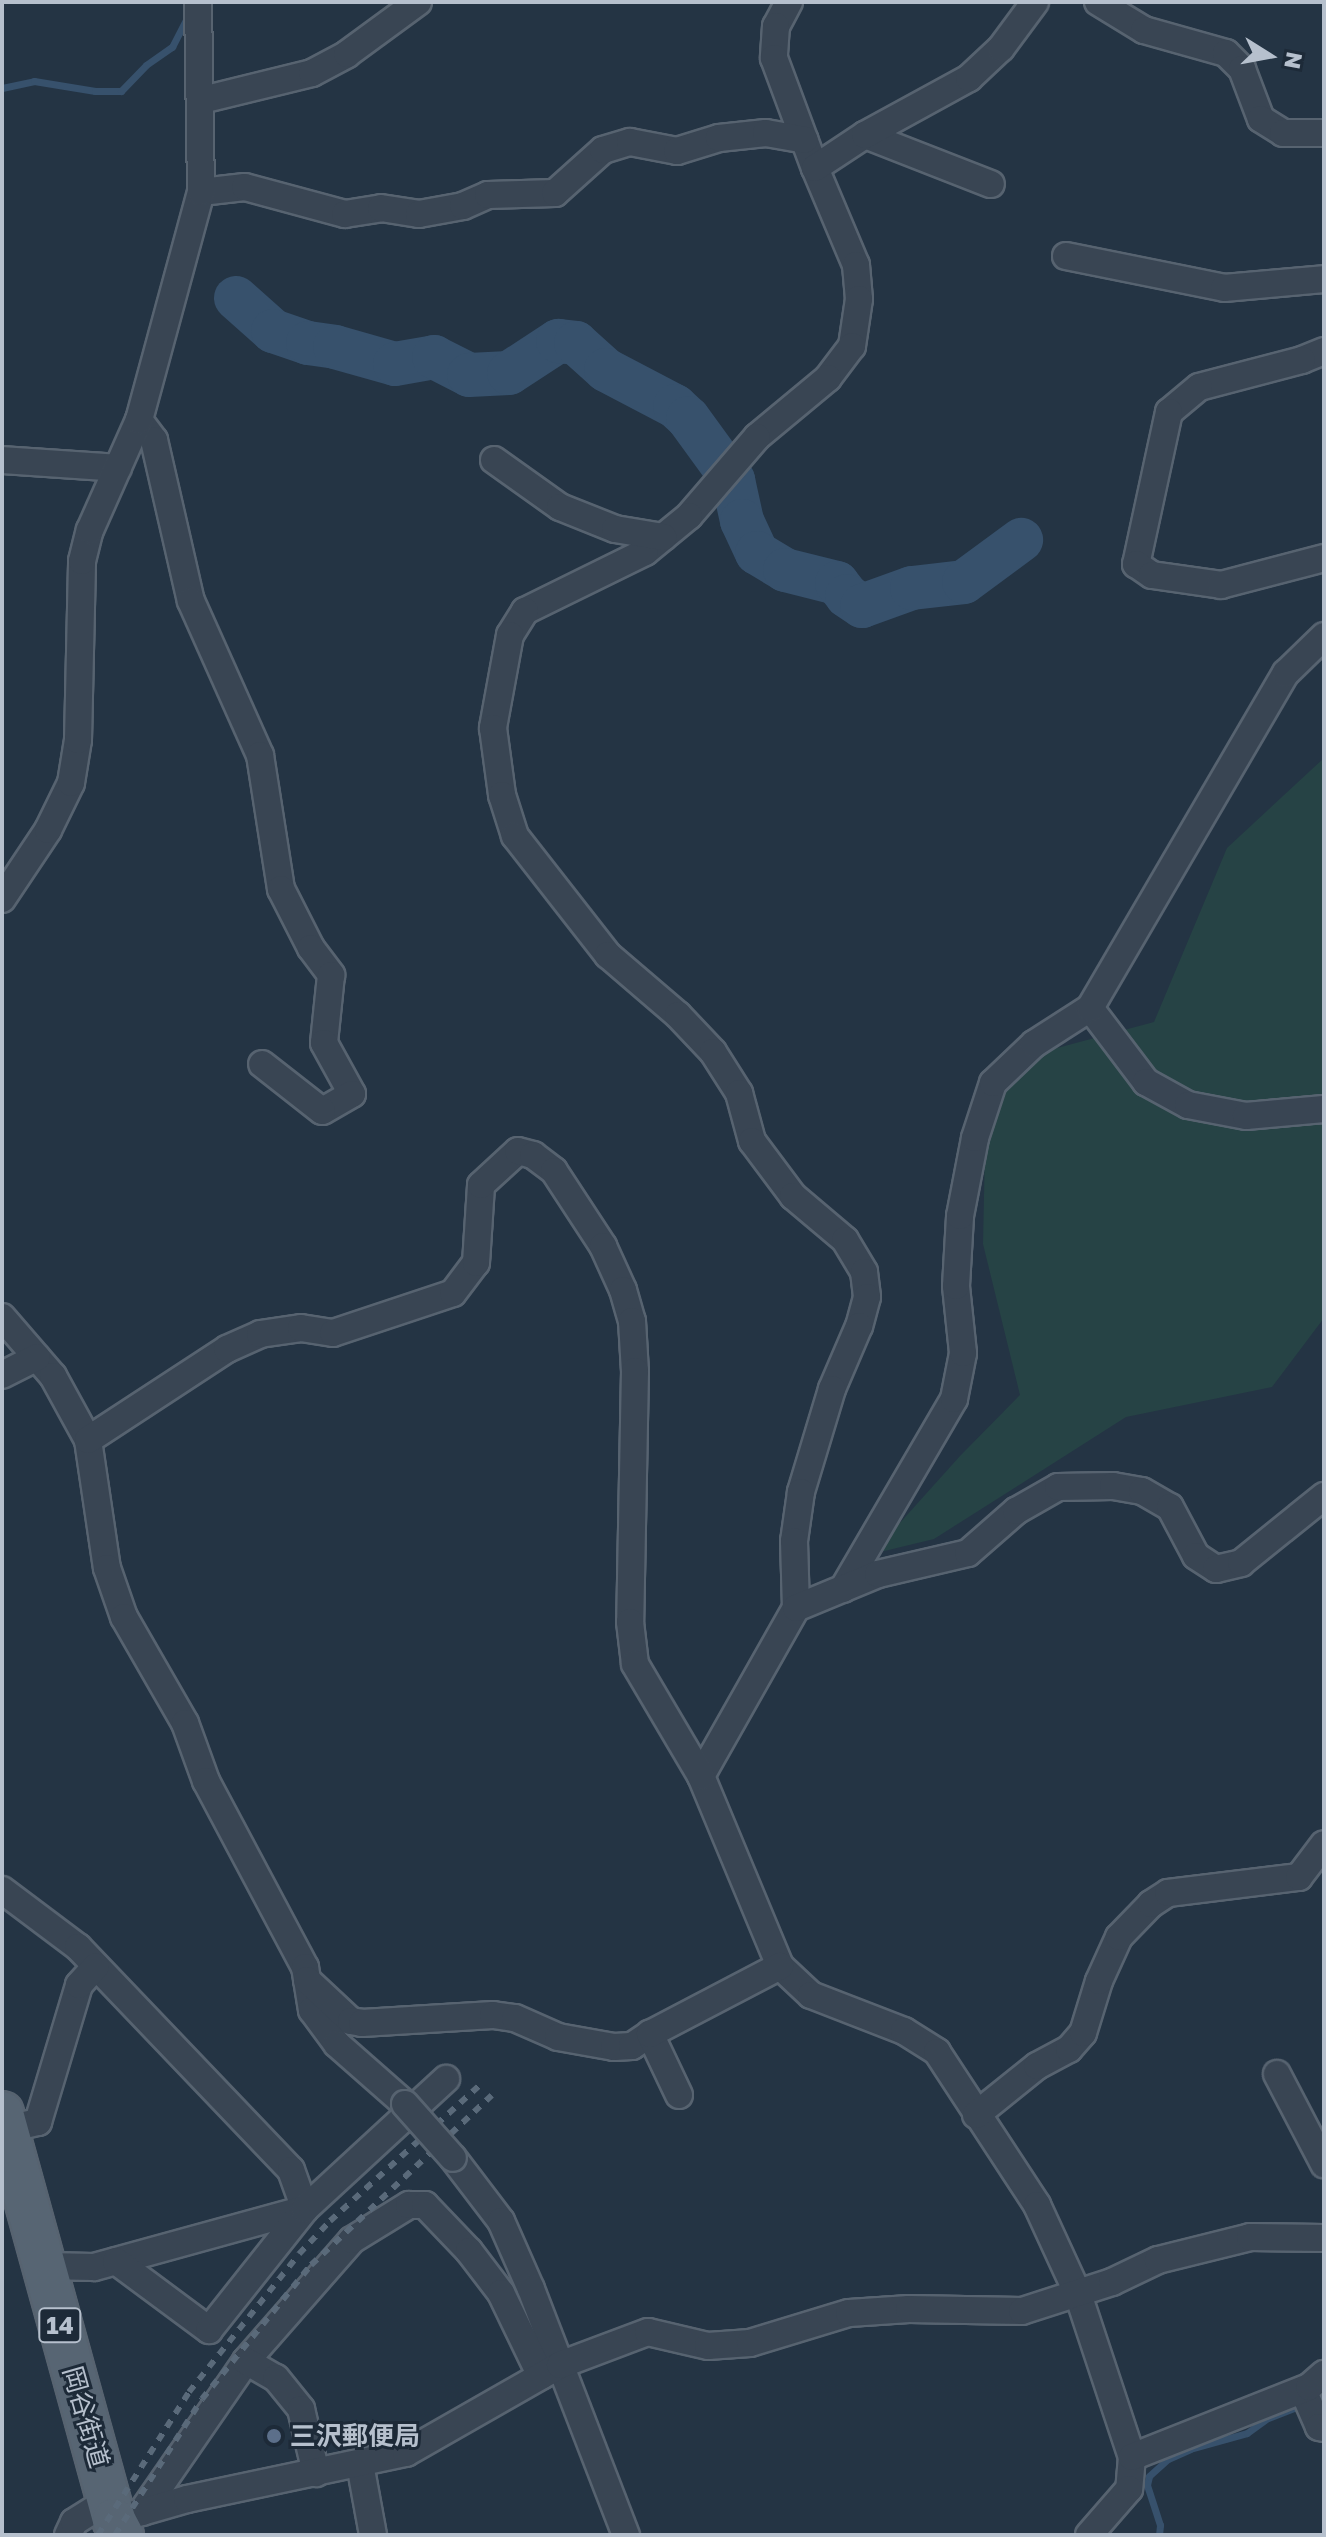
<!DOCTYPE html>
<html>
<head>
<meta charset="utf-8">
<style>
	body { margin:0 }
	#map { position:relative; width:1326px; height:2537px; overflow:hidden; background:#243444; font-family:"Golos Text","Noto Sans JP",sans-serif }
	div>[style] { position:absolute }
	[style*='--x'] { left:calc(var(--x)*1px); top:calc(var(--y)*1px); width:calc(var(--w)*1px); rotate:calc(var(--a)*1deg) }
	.green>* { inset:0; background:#264345 }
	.stream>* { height:7px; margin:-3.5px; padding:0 3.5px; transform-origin:3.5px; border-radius:3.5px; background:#37516c }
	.river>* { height:44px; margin:-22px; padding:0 22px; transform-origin:22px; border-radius:22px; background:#37516c }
	.roads { filter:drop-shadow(2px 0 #576370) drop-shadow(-2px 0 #576370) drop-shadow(0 2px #576370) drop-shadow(0 -2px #576370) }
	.street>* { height:26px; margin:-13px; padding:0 13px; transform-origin:13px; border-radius:13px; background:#394553 }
	.primary>* { height:42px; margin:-21px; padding:0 21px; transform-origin:21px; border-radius:21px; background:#576573 }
	.rail>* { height:6px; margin-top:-3px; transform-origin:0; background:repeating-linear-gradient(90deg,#5a6a7a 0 8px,transparent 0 16px) }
	.bridges { filter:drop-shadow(2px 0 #576370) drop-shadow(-2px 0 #576370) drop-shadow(0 2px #576370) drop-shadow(0 -2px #576370) }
	.street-bridge>* { height:26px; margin:-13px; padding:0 13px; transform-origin:13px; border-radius:13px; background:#394553 }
	.dots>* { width:22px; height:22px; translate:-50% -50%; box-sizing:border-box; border:4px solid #1d2a38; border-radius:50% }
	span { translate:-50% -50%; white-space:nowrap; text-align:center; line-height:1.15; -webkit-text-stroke:6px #1d2a38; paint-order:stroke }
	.shield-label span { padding:2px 6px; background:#1d2a38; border:2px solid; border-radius:6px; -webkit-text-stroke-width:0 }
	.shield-label { font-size:24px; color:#b6c0cd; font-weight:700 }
	.street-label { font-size:26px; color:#b6c0cd }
	.poi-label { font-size:26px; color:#b6c0cd; font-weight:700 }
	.left { translate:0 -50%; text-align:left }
	.frame { position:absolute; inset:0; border:4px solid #b6c0cd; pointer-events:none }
	.north { position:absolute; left:1230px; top:16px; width:80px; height:80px; -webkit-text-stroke:6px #1d2a38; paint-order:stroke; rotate:101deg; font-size:22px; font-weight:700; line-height:32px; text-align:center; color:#b6c0cd }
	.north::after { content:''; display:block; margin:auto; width:28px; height:36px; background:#b6c0cd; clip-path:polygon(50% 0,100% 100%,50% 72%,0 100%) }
</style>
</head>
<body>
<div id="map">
	<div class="green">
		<i style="clip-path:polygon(1324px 758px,1324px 1318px,1272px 1387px,1126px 1417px,934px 1539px,872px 1554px,960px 1456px,1020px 1395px,983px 1244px,986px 1099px,1046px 1051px,1154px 1022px,1227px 848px)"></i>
	</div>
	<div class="stream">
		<i style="--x:2;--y:88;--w:33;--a:-12"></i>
		<i style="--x:34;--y:81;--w:62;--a:9.3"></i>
		<i style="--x:95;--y:91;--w:26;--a:0"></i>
		<i style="--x:121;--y:91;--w:36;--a:-46"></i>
		<i style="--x:146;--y:65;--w:32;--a:-35"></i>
		<i style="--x:172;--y:47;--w:42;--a:-62.8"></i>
		<i style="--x:1159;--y:2535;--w:10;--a:-84"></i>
		<i style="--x:1160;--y:2525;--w:42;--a:-108"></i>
		<i style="--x:1147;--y:2485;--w:9;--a:-77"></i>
		<i style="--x:1149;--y:2476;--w:25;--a:-42"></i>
		<i style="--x:1168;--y:2459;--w:24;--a:-24"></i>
		<i style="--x:1190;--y:2449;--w:59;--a:-15.7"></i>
		<i style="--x:1247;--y:2433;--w:26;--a:-36"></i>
		<i style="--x:1268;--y:2418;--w:36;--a:-21"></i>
	</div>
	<div class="river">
		<i style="--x:236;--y:298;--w:50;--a:41.7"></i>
		<i style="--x:273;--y:331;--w:37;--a:19"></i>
		<i style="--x:308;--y:343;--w:27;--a:8"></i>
		<i style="--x:335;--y:347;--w:62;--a:15.8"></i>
		<i style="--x:395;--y:364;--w:40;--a:-10"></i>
		<i style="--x:434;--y:357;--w:39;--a:27"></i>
		<i style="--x:469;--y:375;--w:40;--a:-2.9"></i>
		<i style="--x:509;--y:373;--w:59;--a:-33.1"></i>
		<i style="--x:558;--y:341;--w:18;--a:6"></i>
		<i style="--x:576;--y:343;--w:40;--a:42"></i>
		<i style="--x:606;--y:370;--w:78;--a:27.6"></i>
		<i style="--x:675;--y:406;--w:18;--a:43"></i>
		<i style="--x:688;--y:418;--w:77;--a:54"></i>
		<i style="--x:733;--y:480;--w:42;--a:77.6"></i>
		<i style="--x:742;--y:521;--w:35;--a:65"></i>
		<i style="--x:757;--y:553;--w:33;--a:31"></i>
		<i style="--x:785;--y:570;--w:54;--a:14"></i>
		<i style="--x:837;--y:583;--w:16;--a:52"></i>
		<i style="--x:847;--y:596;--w:18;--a:34"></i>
		<i style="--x:862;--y:606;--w:53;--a:-19.8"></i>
		<i style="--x:912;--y:588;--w:52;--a:-6.6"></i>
		<i style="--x:964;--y:582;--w:71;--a:-36.4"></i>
	</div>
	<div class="roads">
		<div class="street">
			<i style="--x:789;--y:2;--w:27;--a:118"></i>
			<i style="--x:776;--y:26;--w:32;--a:94"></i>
			<i style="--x:774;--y:58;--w:117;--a:69.6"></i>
			<i style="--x:815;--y:168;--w:105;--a:67.1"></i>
			<i style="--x:856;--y:265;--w:34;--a:85"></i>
			<i style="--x:859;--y:299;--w:48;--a:98.5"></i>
			<i style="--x:852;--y:346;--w:40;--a:127"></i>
			<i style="--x:828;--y:378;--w:92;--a:140.3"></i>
			<i style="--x:757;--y:437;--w:104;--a:130.7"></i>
			<i style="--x:689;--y:516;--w:57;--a:140.7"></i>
			<i style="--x:645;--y:552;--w:134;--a:153.8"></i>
			<i style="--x:525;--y:611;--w:28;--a:122"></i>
			<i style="--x:510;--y:635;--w:95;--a:100.4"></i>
			<i style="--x:493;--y:728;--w:68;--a:82.3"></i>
			<i style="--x:502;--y:795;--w:43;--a:72.4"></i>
			<i style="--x:515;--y:836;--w:151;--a:52"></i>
			<i style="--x:608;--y:955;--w:92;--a:40.6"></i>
			<i style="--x:678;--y:1015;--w:51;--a:46.6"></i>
			<i style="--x:713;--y:1052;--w:49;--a:57.6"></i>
			<i style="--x:739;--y:1093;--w:50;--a:74.8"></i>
			<i style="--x:752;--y:1141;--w:69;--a:53.3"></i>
			<i style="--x:793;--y:1196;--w:68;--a:40.2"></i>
			<i style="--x:845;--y:1240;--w:37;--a:59"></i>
			<i style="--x:864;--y:1272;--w:25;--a:83"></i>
			<i style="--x:867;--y:1297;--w:30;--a:105"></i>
			<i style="--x:859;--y:1326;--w:69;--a:113.2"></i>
			<i style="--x:832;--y:1389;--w:108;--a:106.8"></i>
			<i style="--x:801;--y:1492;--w:49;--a:98.1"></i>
			<i style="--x:794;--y:1541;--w:67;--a:88.3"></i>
			<i style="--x:796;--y:1608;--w:193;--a:119.5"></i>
			<i style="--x:701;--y:1776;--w:206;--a:67.4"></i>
			<i style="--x:780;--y:1966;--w:42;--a:43.1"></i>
			<i style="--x:811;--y:1995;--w:100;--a:21.2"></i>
			<i style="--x:904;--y:2031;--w:39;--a:32"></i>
			<i style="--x:937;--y:2052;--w:183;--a:56.8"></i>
			<i style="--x:1037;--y:2205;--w:98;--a:65.3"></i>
			<i style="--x:1078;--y:2294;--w:172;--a:71.7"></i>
			<i style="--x:1132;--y:2457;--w:32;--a:95"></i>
			<i style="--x:1129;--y:2489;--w:61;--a:131"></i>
			<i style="--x:1098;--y:2;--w:54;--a:31.3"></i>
			<i style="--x:1144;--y:30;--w:85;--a:15.7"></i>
			<i style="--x:1226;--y:53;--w:23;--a:45"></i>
			<i style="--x:1242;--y:69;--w:53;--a:69.2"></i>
			<i style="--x:1261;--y:119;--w:26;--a:32"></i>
			<i style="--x:1283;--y:133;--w:41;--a:0"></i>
			<i style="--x:202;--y:100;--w:113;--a:-13.8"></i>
			<i style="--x:312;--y:73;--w:40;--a:-28"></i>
			<i style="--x:347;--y:54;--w:88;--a:-36.2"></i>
			<i style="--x:865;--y:135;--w:135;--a:21.3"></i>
			<i style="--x:815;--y:168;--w:60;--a:-33.4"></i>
			<i style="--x:865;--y:135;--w:119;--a:-28.7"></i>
			<i style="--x:969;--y:78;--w:44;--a:-43.2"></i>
			<i style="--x:1001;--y:48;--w:57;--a:-53.5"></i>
			<i style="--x:201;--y:192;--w:44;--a:-6.5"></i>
			<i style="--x:245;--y:187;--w:104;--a:15.1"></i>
			<i style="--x:345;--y:214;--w:36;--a:-9"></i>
			<i style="--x:381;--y:208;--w:38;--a:9"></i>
			<i style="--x:419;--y:214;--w:45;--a:-10.3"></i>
			<i style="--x:463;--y:206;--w:27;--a:-24"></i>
			<i style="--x:488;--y:195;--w:67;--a:-1.7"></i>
			<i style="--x:555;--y:193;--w:64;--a:-41.9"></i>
			<i style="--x:603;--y:150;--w:28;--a:-17"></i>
			<i style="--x:630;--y:142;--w:48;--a:10.8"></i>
			<i style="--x:677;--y:151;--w:44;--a:-17.2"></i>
			<i style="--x:719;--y:138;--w:47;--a:-6.1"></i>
			<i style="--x:766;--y:133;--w:39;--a:10"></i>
			<i style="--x:1066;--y:256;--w:161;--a:11.4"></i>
			<i style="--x:1224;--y:288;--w:100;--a:-5.1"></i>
			<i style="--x:1324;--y:351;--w:24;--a:158"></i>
			<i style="--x:1302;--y:360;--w:106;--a:165.3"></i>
			<i style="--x:1199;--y:387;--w:39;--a:140"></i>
			<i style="--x:1169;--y:412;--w:156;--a:102.2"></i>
			<i style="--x:1136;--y:564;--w:19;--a:35"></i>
			<i style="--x:1152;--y:575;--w:70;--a:8.2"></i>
			<i style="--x:1221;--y:585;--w:106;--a:-14.7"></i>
			<i style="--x:139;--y:420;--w:25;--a:53"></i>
			<i style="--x:154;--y:440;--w:165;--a:77.1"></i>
			<i style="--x:191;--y:601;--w:169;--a:65.9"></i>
			<i style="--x:260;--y:755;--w:136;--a:81.1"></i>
			<i style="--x:281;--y:889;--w:66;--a:63"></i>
			<i style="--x:311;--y:948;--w:34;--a:53"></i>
			<i style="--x:331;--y:975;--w:68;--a:95.9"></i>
			<i style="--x:324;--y:1043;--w:58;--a:61.2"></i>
			<i style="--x:352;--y:1094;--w:34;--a:150"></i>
			<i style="--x:322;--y:1111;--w:76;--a:-141.9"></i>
			<i style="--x:2;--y:460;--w:116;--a:3.9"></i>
			<i style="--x:494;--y:460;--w:81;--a:35.5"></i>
			<i style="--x:560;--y:507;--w:59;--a:21.8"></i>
			<i style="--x:615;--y:529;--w:49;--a:9.5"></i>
			<i style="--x:2;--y:899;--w:83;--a:-56.3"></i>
			<i style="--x:48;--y:830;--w:52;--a:-63.9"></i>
			<i style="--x:71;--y:783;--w:44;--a:-80.8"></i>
			<i style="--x:78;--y:740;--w:179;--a:-88.7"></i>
			<i style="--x:82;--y:561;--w:32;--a:-76"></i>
			<i style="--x:90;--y:530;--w:120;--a:-66"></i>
			<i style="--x:139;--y:420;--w:236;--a:-74.8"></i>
			<i style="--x:201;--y:192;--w:190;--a:-90.9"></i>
			<i style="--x:1090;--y:1008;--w:93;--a:52.9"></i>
			<i style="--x:1146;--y:1082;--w:48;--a:28.7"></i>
			<i style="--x:1188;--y:1105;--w:59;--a:10.7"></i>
			<i style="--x:1246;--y:1116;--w:78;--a:-5.1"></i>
			<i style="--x:2;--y:1317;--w:78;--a:49.2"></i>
			<i style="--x:53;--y:1376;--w:73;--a:61.3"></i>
			<i style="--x:88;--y:1440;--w:129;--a:81.6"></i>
			<i style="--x:107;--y:1568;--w:52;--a:70.9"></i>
			<i style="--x:124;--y:1617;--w:122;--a:60.1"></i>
			<i style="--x:185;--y:1723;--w:62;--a:70.1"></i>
			<i style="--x:206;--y:1781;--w:211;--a:62"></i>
			<i style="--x:305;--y:1967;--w:44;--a:80.8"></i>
			<i style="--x:312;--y:2010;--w:42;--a:53.7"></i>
			<i style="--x:337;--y:2044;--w:91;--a:41.4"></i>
			<i style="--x:2;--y:1375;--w:39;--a:-27"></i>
			<i style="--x:88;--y:1440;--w:166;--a:-33.2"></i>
			<i style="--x:227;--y:1349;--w:36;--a:-24"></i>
			<i style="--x:260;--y:1334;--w:41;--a:-8.3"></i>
			<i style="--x:301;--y:1328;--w:32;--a:9"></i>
			<i style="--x:333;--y:1333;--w:126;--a:-18.4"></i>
			<i style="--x:453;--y:1293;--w:38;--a:-53"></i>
			<i style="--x:476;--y:1263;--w:78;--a:-86.3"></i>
			<i style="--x:481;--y:1185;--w:50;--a:-42.6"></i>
			<i style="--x:518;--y:1151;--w:16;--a:15"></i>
			<i style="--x:533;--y:1155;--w:26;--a:37"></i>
			<i style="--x:554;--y:1171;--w:90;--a:56.8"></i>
			<i style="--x:603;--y:1246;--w:48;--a:65.6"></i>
			<i style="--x:623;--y:1290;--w:32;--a:74"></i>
			<i style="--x:632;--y:1321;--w:50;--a:86.6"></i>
			<i style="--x:635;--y:1371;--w:251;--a:91.1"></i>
			<i style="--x:630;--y:1622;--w:42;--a:83.2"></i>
			<i style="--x:635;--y:1664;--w:130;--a:59.5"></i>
			<i style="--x:843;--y:1589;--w:220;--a:-59.7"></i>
			<i style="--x:954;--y:1399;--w:47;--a:-78.9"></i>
			<i style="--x:963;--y:1353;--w:67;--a:-96"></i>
			<i style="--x:956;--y:1286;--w:70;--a:-86.7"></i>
			<i style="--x:960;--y:1216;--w:79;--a:-79.1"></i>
			<i style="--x:975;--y:1138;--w:58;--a:-71.9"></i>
			<i style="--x:993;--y:1083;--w:57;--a:-43.6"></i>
			<i style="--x:1034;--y:1044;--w:67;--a:-32.7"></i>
			<i style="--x:1090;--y:1008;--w:388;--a:-59.7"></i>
			<i style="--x:1286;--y:673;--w:53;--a:-44.2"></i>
			<i style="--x:796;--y:1608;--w:89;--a:-22.5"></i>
			<i style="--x:878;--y:1574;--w:92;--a:-13.1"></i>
			<i style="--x:968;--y:1553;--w:64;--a:-41.2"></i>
			<i style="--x:1016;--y:1511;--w:48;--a:-29.7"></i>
			<i style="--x:1058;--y:1487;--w:55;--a:-1"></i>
			<i style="--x:1113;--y:1486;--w:29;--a:10"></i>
			<i style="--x:1142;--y:1491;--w:32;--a:30"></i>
			<i style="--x:1170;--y:1507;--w:55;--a:62"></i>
			<i style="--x:1196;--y:1556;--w:24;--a:33"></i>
			<i style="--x:1216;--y:1569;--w:26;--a:-13"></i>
			<i style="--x:1241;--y:1563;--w:107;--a:-38.9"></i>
			<i style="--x:2;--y:1890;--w:95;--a:36.9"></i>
			<i style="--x:78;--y:1947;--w:308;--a:46.3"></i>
			<i style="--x:291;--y:2170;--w:41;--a:70.3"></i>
			<i style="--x:305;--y:2209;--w:219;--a:164.6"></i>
			<i style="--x:94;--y:2267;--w:50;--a:-178.9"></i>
			<i style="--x:307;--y:1980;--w:60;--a:43"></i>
			<i style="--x:351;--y:2021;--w:11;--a:10"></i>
			<i style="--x:362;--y:2023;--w:131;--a:-3.5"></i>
			<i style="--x:493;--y:2015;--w:22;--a:8"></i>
			<i style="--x:515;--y:2018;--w:47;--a:23.8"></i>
			<i style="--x:558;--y:2037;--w:57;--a:10.1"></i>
			<i style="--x:614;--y:2047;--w:18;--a:-3"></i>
			<i style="--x:632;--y:2046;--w:22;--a:-34"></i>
			<i style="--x:1277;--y:2074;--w:102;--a:62.4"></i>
			<i style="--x:679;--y:2095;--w:68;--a:-115.4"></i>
			<i style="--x:650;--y:2034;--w:147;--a:-27.6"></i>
			<i style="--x:976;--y:2115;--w:78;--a:-38.8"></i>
			<i style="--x:1037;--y:2066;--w:36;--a:-28"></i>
			<i style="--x:1069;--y:2049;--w:21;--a:-49"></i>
			<i style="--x:1083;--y:2033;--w:54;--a:-72.9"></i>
			<i style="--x:1099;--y:1981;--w:48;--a:-65.6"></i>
			<i style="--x:1119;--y:1937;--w:46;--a:-45.9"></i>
			<i style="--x:1151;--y:1904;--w:20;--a:-33"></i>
			<i style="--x:1168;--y:1893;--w:132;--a:-7"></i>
			<i style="--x:1299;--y:1877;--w:41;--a:-52.9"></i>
			<i style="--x:7;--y:2129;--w:32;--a:-13"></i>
			<i style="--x:38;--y:2122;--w:143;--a:-73.3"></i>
			<i style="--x:79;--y:1985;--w:25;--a:-48"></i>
			<i style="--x:453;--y:2158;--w:79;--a:52.7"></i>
			<i style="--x:501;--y:2221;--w:74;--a:66.2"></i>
			<i style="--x:531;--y:2289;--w:264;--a:68.9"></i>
			<i style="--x:116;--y:2261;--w:116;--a:36.6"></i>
			<i style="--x:209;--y:2330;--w:154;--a:-51.6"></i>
			<i style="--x:305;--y:2209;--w:192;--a:-42.7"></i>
			<i style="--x:246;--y:2361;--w:161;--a:-48.8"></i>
			<i style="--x:352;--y:2240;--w:67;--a:-31.6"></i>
			<i style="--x:409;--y:2205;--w:16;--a:0"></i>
			<i style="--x:425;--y:2205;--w:64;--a:46.3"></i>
			<i style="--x:469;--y:2251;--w:53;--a:52.7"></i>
			<i style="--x:501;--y:2293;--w:92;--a:64.3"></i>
			<i style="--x:1303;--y:2390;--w:40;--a:66.6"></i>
			<i style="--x:1319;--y:2427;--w:5;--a:11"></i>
			<i style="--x:1132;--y:2457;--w:190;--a:-21.6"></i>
			<i style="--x:1309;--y:2387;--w:20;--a:-41"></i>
			<i style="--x:360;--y:2464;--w:72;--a:79.6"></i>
			<i style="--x:142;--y:2512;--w:183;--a:-55.4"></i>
			<i style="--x:246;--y:2361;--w:34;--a:30"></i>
			<i style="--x:276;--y:2378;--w:40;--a:51"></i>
			<i style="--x:301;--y:2409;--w:66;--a:76.8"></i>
			<i style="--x:114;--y:2520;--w:76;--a:-16"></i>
			<i style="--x:187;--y:2499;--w:224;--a:-11.9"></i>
			<i style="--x:406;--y:2453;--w:177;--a:-29.7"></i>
			<i style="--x:560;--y:2365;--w:94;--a:-20.6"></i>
			<i style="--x:648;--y:2332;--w:62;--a:13.1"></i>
			<i style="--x:708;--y:2346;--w:42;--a:-4.1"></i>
			<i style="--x:750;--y:2343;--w:103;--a:-16.9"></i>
			<i style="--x:849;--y:2313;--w:60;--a:-3.8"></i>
			<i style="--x:909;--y:2309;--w:113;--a:1"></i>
			<i style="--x:1022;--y:2311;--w:95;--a:-17.9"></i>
			<i style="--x:1112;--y:2282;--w:51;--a:-25.6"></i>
			<i style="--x:1158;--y:2260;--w:95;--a:-14"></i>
			<i style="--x:1250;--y:2237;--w:74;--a:0.8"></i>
			<i style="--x:68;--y:2535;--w:14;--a:-65"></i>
			<i style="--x:74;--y:2522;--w:41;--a:-32.2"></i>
		</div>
		<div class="primary">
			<i style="--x:2;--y:2113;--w:422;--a:74.6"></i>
			<i style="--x:114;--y:2520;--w:17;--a:62"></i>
		</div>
	</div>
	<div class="rail">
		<i style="--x:98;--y:2535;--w:169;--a:-57.5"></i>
		<i style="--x:189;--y:2392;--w:176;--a:-51.4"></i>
		<i style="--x:299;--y:2254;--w:45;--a:-46.8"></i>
		<i style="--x:330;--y:2221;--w:205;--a:-42.2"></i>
		<i style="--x:115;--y:2535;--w:161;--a:-57.4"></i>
		<i style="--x:202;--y:2399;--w:173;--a:-50.9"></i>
		<i style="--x:311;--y:2265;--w:248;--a:-43.2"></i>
	</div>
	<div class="bridges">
		<div class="street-bridge">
			<i style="--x:405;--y:2104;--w:72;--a:48.4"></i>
		</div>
	</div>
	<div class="dots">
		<i style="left:274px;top:2436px;background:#5c6f8a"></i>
	</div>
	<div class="shield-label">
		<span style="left:60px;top:2325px">14</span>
	</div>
	<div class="street-label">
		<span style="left:86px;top:2417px;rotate:74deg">岡谷街道</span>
	</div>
	<div class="poi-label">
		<span class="left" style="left:290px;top:2436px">三沢郵便局</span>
	</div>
	<div class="frame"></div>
	<div class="north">N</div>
</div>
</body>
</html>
